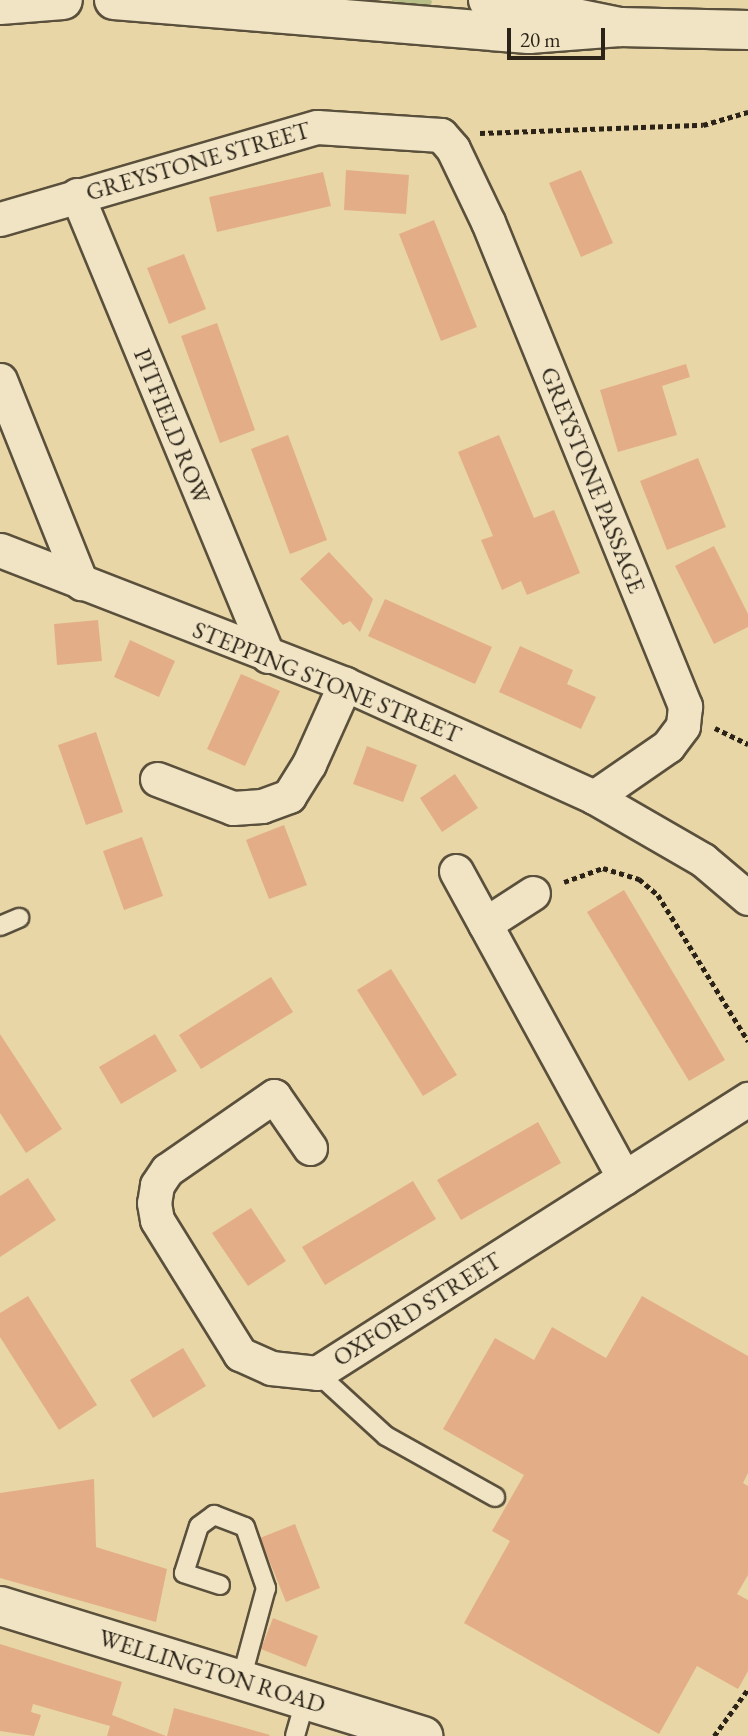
<!DOCTYPE html>
<html>
<head>
<meta charset="utf-8">
<style>
	body { margin:0 }
	#map { position:relative; width:748px; height:1736px; overflow:hidden; background:#e8d6a6; font-family:"EB Garamond",serif }
	div>[style] { position:absolute }
	[style*='--x'] { left:calc(var(--x)*1px); top:calc(var(--y)*1px); width:calc(var(--w)*1px); rotate:calc(var(--a)*1deg) }
	.green>* { inset:0; background:#b6bd86 }
	.building>* { inset:0; background:#e3ae87 }
	.path>* { height:4.5px; margin-top:-2.25px; transform-origin:0; background:repeating-linear-gradient(90deg,#2b2318 0 5px,transparent 0 8.5px) }
	.roads { filter:drop-shadow(2px 0 #5a503c) drop-shadow(-2px 0 #5a503c) drop-shadow(0 2px #5a503c) drop-shadow(0 -2px #5a503c) }
	.lane>* { height:18px; margin:-9px; padding:0 9px; transform-origin:9px; border-radius:9px; background:#f0e4c5 }
	.street>* { height:33px; margin:-16.5px; padding:0 16.5px; transform-origin:16.5px; border-radius:16.5px; background:#f0e4c5 }
	.secondary>* { height:38px; margin:-19px; padding:0 19px; transform-origin:19px; border-radius:19px; background:#f0e4c5 }
	span { translate:-50% -50%; white-space:nowrap; text-align:center; line-height:1.15; -webkit-text-stroke:7px #f0e4c5; paint-order:stroke }
	.street-label { font-size:24px; color:#2b2318 }
	.scale { position:absolute; left:507px; top:28px; width:98px; height:32px; box-sizing:border-box; border:4px solid #2b2318; border-top:0; padding-left:9px; font-size:21px; line-height:24px; white-space:nowrap; color:#2b2318; -webkit-text-stroke:5px #f0e4c5; paint-order:stroke }
</style>
</head>
<body>
<div id="map">
	<div class="green">
		<i style="clip-path:polygon(392px 0,430px 0,432px 1px,430px 9px,393px 7px)"></i>
	</div>
	<div class="building">
		<i style="clip-path:polygon(346px 170px,409px 175px,406px 214px,344px 210px)"></i>
		<i style="clip-path:polygon(581px 170px,613px 243px,581px 257px,549px 183px)"></i>
		<i style="clip-path:polygon(323px 172px,331px 206px,217px 232px,209px 197px)"></i>
		<i style="clip-path:polygon(434px 220px,477px 327px,441px 341px,399px 234px)"></i>
		<i style="clip-path:polygon(184px 254px,206px 309px,169px 324px,147px 268px)"></i>
		<i style="clip-path:polygon(217px 323px,255px 430px,220px 443px,181px 336px)"></i>
		<i style="clip-path:polygon(686px 364px,690px 377px,662px 386px,677px 435px,618px 452px,600px 390px)"></i>
		<i style="clip-path:polygon(288px 435px,327px 540px,290px 554px,251px 449px)"></i>
		<i style="clip-path:polygon(499px 435px,534px 518px,554px 510px,580px 573px,527px 595px,521px 581px,502px 590px,481px 540px,493px 536px,458px 452px)"></i>
		<i style="clip-path:polygon(698px 458px,726px 527px,667px 550px,640px 481px)"></i>
		<i style="clip-path:polygon(714px 546px,748px 614px,748px 627px,714px 644px,675px 566px)"></i>
		<i style="clip-path:polygon(329px 552px,373px 599px,360px 632px,350px 621px,343px 625px,300px 579px)"></i>
		<i style="clip-path:polygon(385px 599px,492px 647px,475px 684px,368px 636px)"></i>
		<i style="clip-path:polygon(98px 620px,102px 661px,57px 665px,54px 624px)"></i>
		<i style="clip-path:polygon(130px 640px,175px 661px,159px 697px,114px 677px)"></i>
		<i style="clip-path:polygon(520px 646px,573px 670px,567px 684px,596px 697px,581px 729px,499px 692px)"></i>
		<i style="clip-path:polygon(241px 674px,280px 691px,245px 766px,207px 749px)"></i>
		<i style="clip-path:polygon(96px 732px,123px 812px,86px 825px,58px 745px)"></i>
		<i style="clip-path:polygon(367px 746px,417px 765px,403px 802px,353px 784px)"></i>
		<i style="clip-path:polygon(455px 774px,478px 808px,442px 832px,420px 798px)"></i>
		<i style="clip-path:polygon(284px 825px,307px 885px,269px 899px,246px 840px)"></i>
		<i style="clip-path:polygon(142px 837px,163px 896px,124px 910px,103px 851px)"></i>
		<i style="clip-path:polygon(624px 890px,725px 1060px,689px 1081px,587px 912px)"></i>
		<i style="clip-path:polygon(391px 969px,457px 1075px,423px 1096px,357px 990px)"></i>
		<i style="clip-path:polygon(271px 977px,293px 1012px,201px 1069px,179px 1035px)"></i>
		<i style="clip-path:polygon(0 1034px,62px 1129px,26px 1153px,0 1113px)"></i>
		<i style="clip-path:polygon(155px 1034px,177px 1071px,121px 1104px,99px 1067px)"></i>
		<i style="clip-path:polygon(538px 1122px,561px 1163px,461px 1220px,437px 1180px)"></i>
		<i style="clip-path:polygon(28px 1178px,56px 1220px,0 1257px,0 1196px)"></i>
		<i style="clip-path:polygon(413px 1181px,436px 1219px,325px 1285px,302px 1247px)"></i>
		<i style="clip-path:polygon(251px 1208px,286px 1261px,248px 1286px,212px 1233px)"></i>
		<i style="clip-path:polygon(28px 1296px,97px 1405px,59px 1430px,0 1337px,0 1313px)"></i>
		<i style="clip-path:polygon(642px 1296px,748px 1356px,748px 1473px,743px 1483px,748px 1486px,748px 1575px,737px 1594px,748px 1600px,748px 1671px,738px 1689px,697px 1666px,659px 1734px,464px 1623px,510px 1541px,492px 1531px,524px 1475px,443px 1429px,495px 1338px,534px 1360px,552px 1327px,606px 1358px)"></i>
		<i style="clip-path:polygon(183px 1348px,206px 1386px,153px 1418px,130px 1380px)"></i>
		<i style="clip-path:polygon(94px 1479px,96px 1547px,167px 1569px,156px 1622px,0 1578px,0 1493px)"></i>
		<i style="clip-path:polygon(295px 1524px,320px 1588px,286px 1602px,260px 1538px)"></i>
		<i style="clip-path:polygon(273px 1618px,318px 1636px,306px 1667px,261px 1649px)"></i>
		<i style="clip-path:polygon(0 1644px,122px 1682px,112px 1715px,166px 1736px,107px 1736px,110px 1726px,33px 1704px,31px 1712px,41px 1715px,34px 1736px,0 1731px)"></i>
		<i style="clip-path:polygon(174px 1708px,270px 1735px,269px 1736px,167px 1736px)"></i>
	</div>
	<div class="path">
		<i style="--x:480;--y:133;--w:223;--a:-2.1"></i>
		<i style="--x:703;--y:125;--w:47;--a:-16.1"></i>
		<i style="--x:715;--y:728;--w:37;--a:26"></i>
		<i style="--x:564;--y:882;--w:41;--a:-19.7"></i>
		<i style="--x:603;--y:868;--w:38;--a:17"></i>
		<i style="--x:639;--y:879;--w:25;--a:40"></i>
		<i style="--x:658;--y:895;--w:172;--a:58.3"></i>
		<i style="--x:714;--y:1736;--w:58;--a:-54.1"></i>
	</div>
	<div class="roads">
		<div class="lane">
			<i style="--x:0;--y:926;--w:21;--a:-23"></i>
			<i style="--x:317;--y:1373;--w:93;--a:42.4"></i>
			<i style="--x:386;--y:1436;--w:125;--a:29.2"></i>
			<i style="--x:220;--y:1585;--w:38;--a:-162"></i>
			<i style="--x:184;--y:1573;--w:49;--a:-72.3"></i>
			<i style="--x:199;--y:1526;--w:19;--a:-36"></i>
			<i style="--x:214;--y:1515;--w:33;--a:21"></i>
			<i style="--x:245;--y:1527;--w:65;--a:71"></i>
			<i style="--x:266;--y:1588;--w:95;--a:105.2"></i>
			<i style="--x:295;--y:1736;--w:37;--a:-74"></i>
		</div>
		<div class="street">
			<i style="--x:77;--y:195;--w:499;--a:67.5"></i>
			<i style="--x:0;--y:219;--w:330;--a:-16.2"></i>
			<i style="--x:317;--y:127;--w:124;--a:3.7"></i>
			<i style="--x:441;--y:135;--w:18;--a:49"></i>
			<i style="--x:453;--y:149;--w:81;--a:64.4"></i>
			<i style="--x:488;--y:222;--w:523;--a:67.85"></i>
			<i style="--x:685;--y:706;--w:20;--a:96"></i>
			<i style="--x:683;--y:726;--w:25;--a:127"></i>
			<i style="--x:668;--y:746;--w:90;--a:145.4"></i>
			<i style="--x:0;--y:380;--w:219;--a:68.2"></i>
			<i style="--x:0;--y:550;--w:370;--a:21.2"></i>
			<i style="--x:345;--y:684;--w:273;--a:24.4"></i>
			<i style="--x:594;--y:797;--w:126;--a:30"></i>
			<i style="--x:703;--y:860;--w:59;--a:40.2"></i>
			<i style="--x:157;--y:779;--w:81;--a:20.9"></i>
			<i style="--x:233;--y:808;--w:29;--a:-4"></i>
			<i style="--x:262;--y:806;--w:29;--a:-20"></i>
			<i style="--x:289;--y:796;--w:38;--a:-58"></i>
			<i style="--x:309;--y:764;--w:88;--a:-65.8"></i>
			<i style="--x:456;--y:871;--w:350;--a:61.3"></i>
			<i style="--x:485;--y:924;--w:57;--a:-32.9"></i>
			<i style="--x:310;--y:1148;--w:63;--a:-124.7"></i>
			<i style="--x:274;--y:1096;--w:130;--a:145.3"></i>
			<i style="--x:167;--y:1170;--w:18;--a:124"></i>
			<i style="--x:157;--y:1185;--w:18;--a:99"></i>
			<i style="--x:154;--y:1203;--w:17;--a:80"></i>
			<i style="--x:157;--y:1220;--w:158;--a:58.2"></i>
			<i style="--x:240;--y:1354;--w:34;--a:24"></i>
			<i style="--x:271;--y:1368;--w:46;--a:6.2"></i>
			<i style="--x:317;--y:1373;--w:511;--a:-32.45"></i>
		</div>
		<div class="secondary">
			<i style="--x:114;--y:0;--w:416;--a:4.7"></i>
			<i style="--x:529;--y:34;--w:91;--a:-4.4"></i>
			<i style="--x:488;--y:0;--w:135;--a:11.6"></i>
			<i style="--x:620;--y:27;--w:128;--a:1.3"></i>
			<i style="--x:0;--y:5;--w:63;--a:-4.5"></i>
			<i style="--x:0;--y:1606;--w:443;--a:17.1"></i>
		</div>
	</div>
	<div class="street-label">
		<span style="left:198px;top:161px;rotate:-16deg">GREYSTONE STREET</span>
		<span style="left:172px;top:426px;rotate:68deg">PITFIELD ROW</span>
		<span style="left:593px;top:480px;rotate:68deg">GREYSTONE PASSAGE</span>
		<span style="left:327px;top:682px;rotate:22deg">STEPPING STONE STREET</span>
		<span style="left:417px;top:1309px;rotate:-32deg">OXFORD STREET</span>
		<span style="left:212px;top:1671px;rotate:17deg">WELLINGTON ROAD</span>
	</div>
	<div class="scale">20 m</div>
</div>
</body>
</html>
